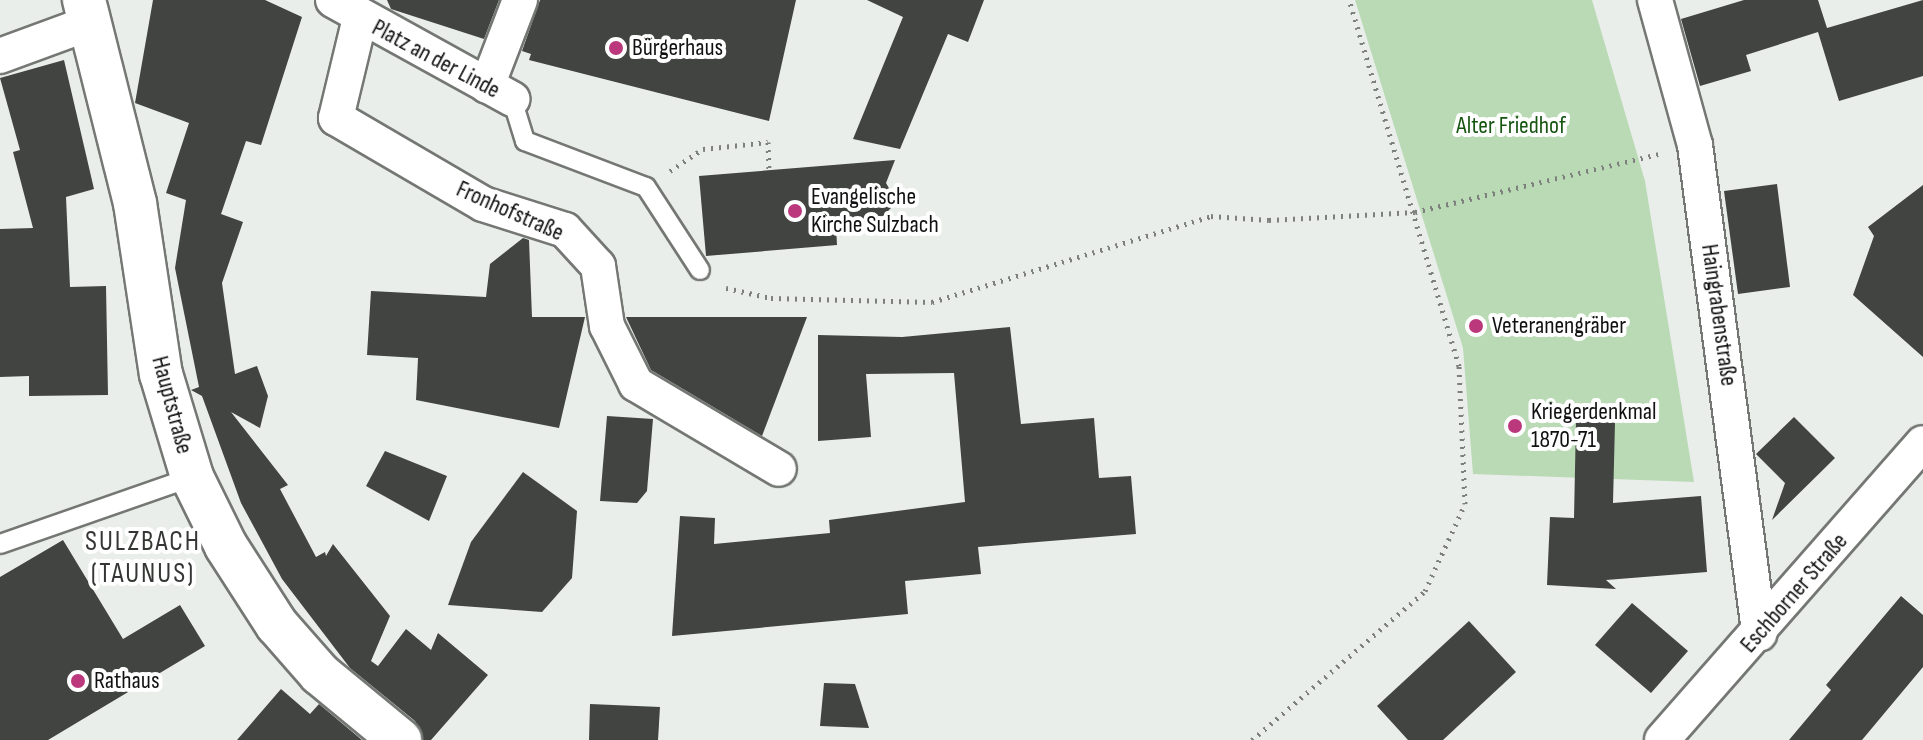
<!DOCTYPE html>
<html>
<head>
<meta charset="utf-8">
<style>
	body { margin:0 }
	#map { position:relative; width:1923px; height:740px; overflow:hidden; background:#eaeeea; font-family:"Sofia Sans Condensed",sans-serif }
	div>[style] { position:absolute }
	[style*='--x'] { left:calc(var(--x)*1px); top:calc(var(--y)*1px); width:calc(var(--w)*1px); rotate:calc(var(--a)*1deg) }
	.green>* { inset:0; background:#badab6 }
	.building>* { inset:0; background:#414440 }
	.path>* { height:5px; margin-top:-2.5px; transform-origin:0; background:repeating-linear-gradient(90deg,#7d807d 0 2px,transparent 0 8px) }
	.roads { filter:drop-shadow(2px 0 #747773) drop-shadow(-2px 0 #747773) drop-shadow(0 2px #747773) drop-shadow(0 -2px #747773) }
	.service>* { height:18px; margin:-9px; padding:0 9px; transform-origin:9px; border-radius:9px; background:#fff }
	.minor>* { height:34px; margin:-17px; padding:0 17px; transform-origin:17px; border-radius:17px; background:#fff }
	.tertiary>* { height:42px; margin:-21px; padding:0 21px; transform-origin:21px; border-radius:21px; background:#fff }
	.dots>* { width:22px; height:22px; translate:-50% -50%; box-sizing:border-box; border:4px solid #fff; border-radius:50% }
	span { translate:-50% -50%; white-space:nowrap; text-align:center; line-height:1.15; -webkit-text-stroke:8px #fff; paint-order:stroke }
	.poi-label { font-size:24px; color:#101110 }
	.left { translate:0 -50%; text-align:left }
	.street-label { font-size:24px; color:#101110 }
	.park-label { font-size:24px; color:#165611 }
	.quarter-label { font-size:28px; color:#343734; letter-spacing:2px }
</style>
</head>
<body>
<div id="map">
	<div class="green">
		<i style="clip-path:polygon(1355px 0,1592px 0,1645px 181px,1694px 482px,1473px 474px,1463px 348px)"></i>
	</div>
	<div class="building">
		<i style="clip-path:polygon(153px 0,265px 0,302px 17px,261px 145px,246px 141px,221px 214px,243px 222px,222px 283px,235px 374px,257px 366px,268px 396px,260px 428px,231px 412px,288px 485px,280px 489px,316px 557px,325px 552px,326px 556px,333px 544px,390px 616px,371px 661px,378px 666px,406px 629px,431px 650px,438px 633px,488px 675px,431px 740px,423px 740px,415px 721px,350px 668px,282px 579px,241px 503px,202px 396px,191px 390px,199px 387px,175px 268px,186px 200px,166px 193px,189px 123px,135px 103px)"></i>
		<i style="clip-path:polygon(387px 0,499px 0,484px 39px,391px 9px)"></i>
		<i style="clip-path:polygon(540px 0,796px 0,769px 121px,529px 60px,531px 54px,522px 51px)"></i>
		<i style="clip-path:polygon(867px 0,984px 0,968px 42px,948px 34px,900px 149px,853px 139px,903px 17px)"></i>
		<i style="clip-path:polygon(1744px 0,1818px 0,1827px 28px,1923px 0,1923px 76px,1839px 101px,1818px 32px,1746px 55px,1751px 71px,1700px 86px,1681px 19px)"></i>
		<i style="clip-path:polygon(64px 60px,94px 189px,66px 197px,70px 287px,106px 286px,108px 395px,29px 396px,29px 376px,0 377px,0 229px,33px 228px,13px 152px,20px 150px,0 78px)"></i>
		<i style="clip-path:polygon(895px 160px,886px 183px,897px 202px,876px 223px,836px 226px,837px 245px,706px 256px,699px 176px)"></i>
		<i style="clip-path:polygon(1777px 184px,1790px 287px,1738px 294px,1724px 191px)"></i>
		<i style="clip-path:polygon(1923px 185px,1923px 357px,1853px 295px,1874px 236px,1868px 227px)"></i>
		<i style="clip-path:polygon(523px 238px,529px 240px,532px 317px,585px 317px,559px 428px,416px 400px,418px 358px,367px 355px,371px 291px,486px 297px,490px 264px)"></i>
		<i style="clip-path:polygon(626px 317px,807px 317px,762px 436px,651px 370px)"></i>
		<i style="clip-path:polygon(1010px 327px,1021px 424px,1094px 418px,1099px 478px,1131px 476px,1136px 534px,978px 547px,981px 574px,905px 581px,908px 614px,672px 636px,680px 516px,715px 518px,714px 544px,830px 533px,829px 520px,965px 502px,954px 373px,866px 374px,871px 437px,818px 441px,818px 335px,902px 337px)"></i>
		<i style="clip-path:polygon(607px 416px,653px 419px,647px 491px,637px 503px,600px 501px)"></i>
		<i style="clip-path:polygon(1794px 417px,1835px 458px,1772px 520px,1785px 483px,1756px 454px)"></i>
		<i style="clip-path:polygon(1576px 421px,1615px 422px,1613px 503px,1701px 496px,1707px 572px,1606px 580px,1616px 589px,1547px 585px,1550px 517px,1574px 518px)"></i>
		<i style="clip-path:polygon(385px 451px,447px 476px,429px 521px,366px 486px)"></i>
		<i style="clip-path:polygon(523px 472px,577px 511px,572px 578px,542px 612px,448px 605px,471px 542px)"></i>
		<i style="clip-path:polygon(63px 540px,123px 639px,180px 605px,205px 646px,48px 740px,0 740px,0 577px)"></i>
		<i style="clip-path:polygon(1901px 596px,1923px 615px,1923px 667px,1862px 740px,1789px 740px,1831px 690px,1826px 685px)"></i>
		<i style="clip-path:polygon(1632px 603px,1688px 651px,1651px 693px,1595px 645px)"></i>
		<i style="clip-path:polygon(1469px 621px,1516px 672px,1443px 740px,1408px 740px,1377px 706px)"></i>
		<i style="clip-path:polygon(824px 683px,855px 684px,869px 728px,820px 726px)"></i>
		<i style="clip-path:polygon(281px 689px,310px 714px,319px 704px,362px 740px,237px 740px)"></i>
		<i style="clip-path:polygon(590px 704px,660px 707px,658px 740px,589px 740px)"></i>
	</div>
	<div class="path">
		<i style="--x:670;--y:171;--w:40;--a:-34"></i>
		<i style="--x:703;--y:149;--w:65;--a:-6.1"></i>
		<i style="--x:768;--y:142;--w:28;--a:88"></i>
		<i style="--x:726;--y:288;--w:46;--a:12.5"></i>
		<i style="--x:771;--y:298;--w:161;--a:1.4"></i>
		<i style="--x:932;--y:302;--w:292;--a:-17.1"></i>
		<i style="--x:1211;--y:216;--w:58;--a:3.9"></i>
		<i style="--x:1269;--y:220;--w:146;--a:-3.1"></i>
		<i style="--x:1415;--y:212;--w:250;--a:-13.4"></i>
		<i style="--x:1252;--y:740;--w:228;--a:-40.7"></i>
		<i style="--x:1425;--y:591;--w:96;--a:-65.3"></i>
		<i style="--x:1465;--y:504;--w:138;--a:-92.5"></i>
		<i style="--x:1459;--y:366;--w:382;--a:-106.7"></i>
	</div>
	<div class="roads">
		<div class="service">
			<i style="--x:512;--y:99;--w:44;--a:72.8"></i>
			<i style="--x:525;--y:141;--w:129;--a:20.8"></i>
			<i style="--x:646;--y:187;--w:99;--a:57"></i>
			<i style="--x:0;--y:544;--w:203;--a:-19.2"></i>
		</div>
		<div class="minor">
			<i style="--x:333;--y:0;--w:205;--a:28.9"></i>
			<i style="--x:1655;--y:0;--w:150;--a:74.6"></i>
			<i style="--x:1695;--y:145;--w:493;--a:82.5"></i>
			<i style="--x:360;--y:18;--w:103;--a:103.5"></i>
			<i style="--x:336;--y:118;--w:170;--a:30.3"></i>
			<i style="--x:483;--y:204;--w:86;--a:17.6"></i>
			<i style="--x:565;--y:230;--w:49;--a:47.5"></i>
			<i style="--x:598;--y:266;--w:61;--a:81.5"></i>
			<i style="--x:607;--y:326;--w:65;--a:63.4"></i>
			<i style="--x:636;--y:384;--w:166;--a:30.7"></i>
			<i style="--x:0;--y:56;--w:93;--a:-20.2"></i>
			<i style="--x:487;--y:86;--w:92;--a:-69"></i>
			<i style="--x:1662;--y:740;--w:395;--a:-48.7"></i>
		</div>
		<div class="tertiary">
			<i style="--x:84;--y:0;--w:209;--a:75.9"></i>
			<i style="--x:135;--y:203;--w:173;--a:81.4"></i>
			<i style="--x:161;--y:374;--w:108;--a:73.2"></i>
			<i style="--x:192;--y:477;--w:77;--a:63.8"></i>
			<i style="--x:226;--y:546;--w:94;--a:57.2"></i>
			<i style="--x:277;--y:625;--w:65;--a:48.7"></i>
			<i style="--x:320;--y:674;--w:104;--a:39.5"></i>
		</div>
	</div>
	<div class="dots">
		<i style="left:616px;top:48px;background:#bb387d"></i>
		<i style="left:795px;top:211px;background:#bb387d"></i>
		<i style="left:1476px;top:326px;background:#bb387d"></i>
		<i style="left:1515px;top:426px;background:#bb387d"></i>
		<i style="left:78px;top:681px;background:#bb387d"></i>
	</div>
	<div class="poi-label">
		<span class="left" style="left:632px;top:48px">Bürgerhaus</span>
		<span class="left" style="left:811px;top:211px">Evangelische<br>Kirche Sulzbach</span>
		<span class="left" style="left:1492px;top:326px">Veteranengräber</span>
		<span class="left" style="left:1531px;top:426px">Kriegerdenkmal<br>1870-71</span>
		<span class="left" style="left:94px;top:681px">Rathaus</span>
	</div>
	<div class="street-label">
		<span style="left:436px;top:59px;rotate:28deg">Platz an der Linde</span>
		<span style="left:510px;top:211px;rotate:24deg">Fronhofstraße</span>
		<span style="left:1719px;top:315px;rotate:82deg">Haingrabenstraße</span>
		<span style="left:172px;top:405px;rotate:75deg">Hauptstraße</span>
		<span style="left:1794px;top:593px;rotate:-49deg">Eschborner Straße</span>
	</div>
	<div class="park-label">
		<span style="left:1511px;top:126px">Alter Friedhof</span>
	</div>
	<div class="quarter-label">
		<span style="left:143px;top:558px">SULZBACH<br>(TAUNUS)</span>
	</div>
</div>
</body>
</html>
